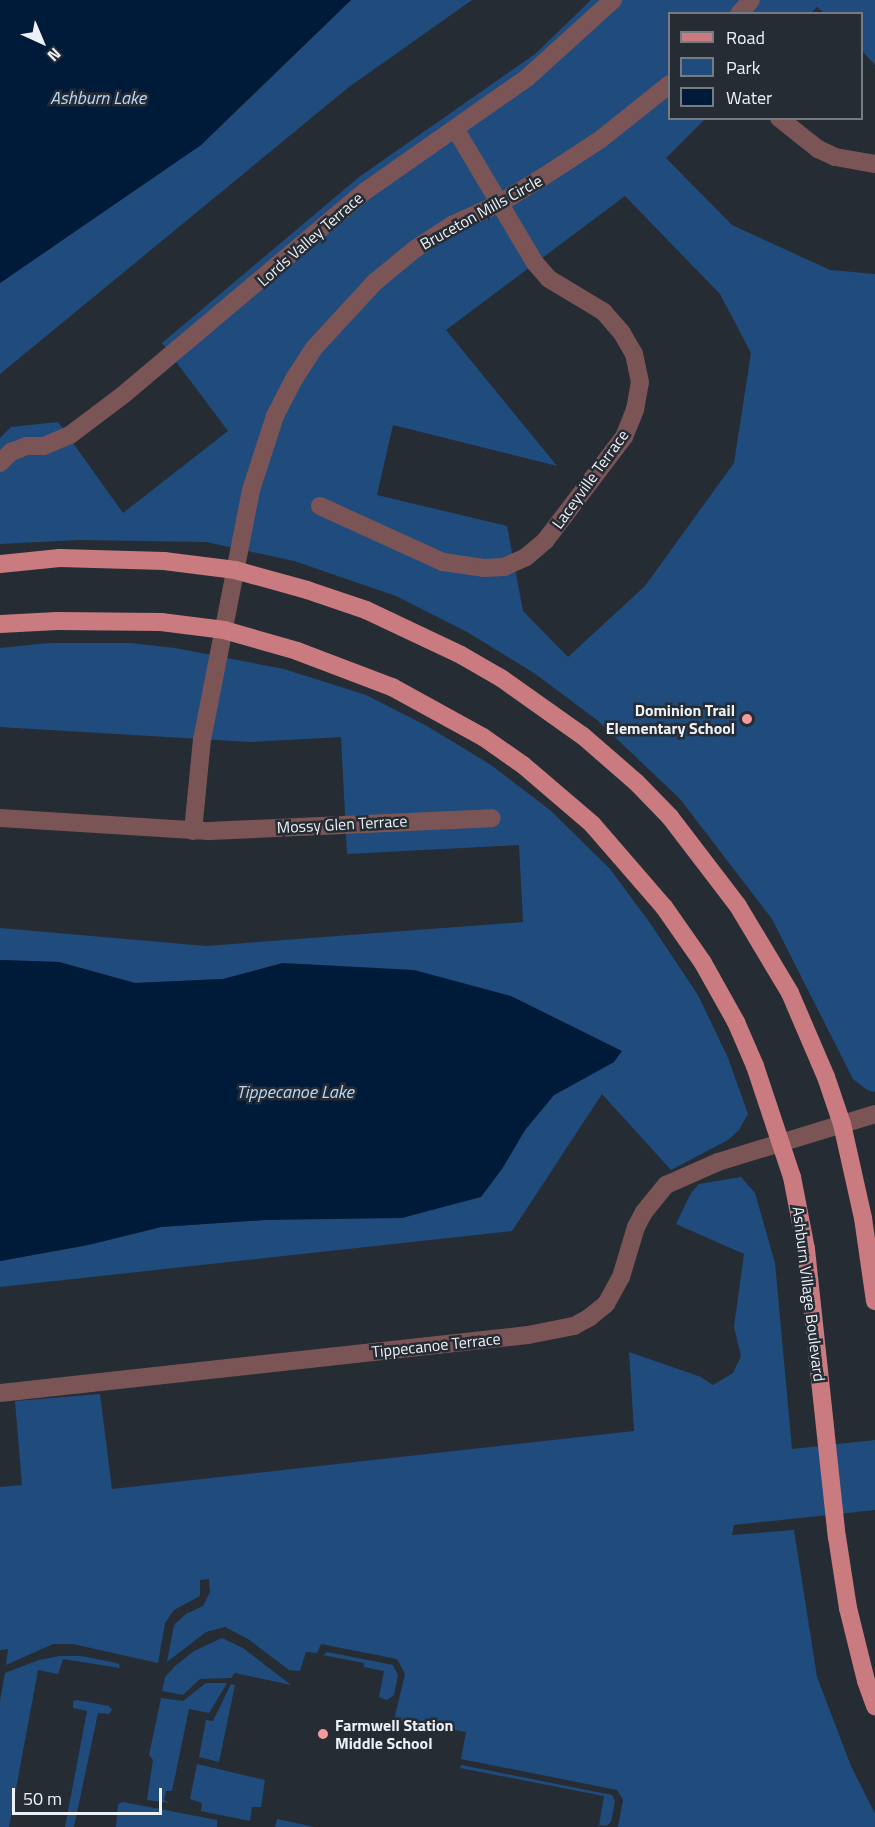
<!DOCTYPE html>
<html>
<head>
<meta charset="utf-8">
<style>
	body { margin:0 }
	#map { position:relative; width:875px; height:1827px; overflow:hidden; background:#262c34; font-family:"Titillium Web",sans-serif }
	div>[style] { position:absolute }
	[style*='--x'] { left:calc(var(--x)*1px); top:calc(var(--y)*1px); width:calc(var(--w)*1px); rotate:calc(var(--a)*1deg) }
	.green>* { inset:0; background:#1f4c7d }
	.water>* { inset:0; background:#001b3a }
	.minor>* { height:18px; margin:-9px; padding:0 9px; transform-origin:9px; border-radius:9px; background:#7b5556 }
	.major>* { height:18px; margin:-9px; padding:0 9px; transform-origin:9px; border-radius:9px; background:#c97b7f }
	.dots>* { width:16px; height:16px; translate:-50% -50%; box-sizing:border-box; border:3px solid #262c34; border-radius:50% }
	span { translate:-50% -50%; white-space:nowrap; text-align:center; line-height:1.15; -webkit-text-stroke:5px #262c34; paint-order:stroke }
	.street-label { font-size:16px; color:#edf1f6 }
	.poi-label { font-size:16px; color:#edf1f6; font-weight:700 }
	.right { translate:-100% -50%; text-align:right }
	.left { translate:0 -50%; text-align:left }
	.water-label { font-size:18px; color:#b7d5f7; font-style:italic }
	.legend { position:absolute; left:668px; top:12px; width:195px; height:108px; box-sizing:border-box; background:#262c34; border:2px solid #767b82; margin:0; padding:8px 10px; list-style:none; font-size:18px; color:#edf1f6 }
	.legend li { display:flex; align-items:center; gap:12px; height:30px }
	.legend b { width:30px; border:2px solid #767b82 }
	.north { position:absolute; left:12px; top:12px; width:60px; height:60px; -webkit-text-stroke:4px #262c34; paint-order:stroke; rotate:136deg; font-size:16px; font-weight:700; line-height:24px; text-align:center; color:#edf1f6 }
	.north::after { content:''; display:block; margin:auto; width:21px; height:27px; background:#edf1f6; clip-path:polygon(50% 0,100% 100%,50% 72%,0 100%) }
	.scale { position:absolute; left:12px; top:1788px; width:150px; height:27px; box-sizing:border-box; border:3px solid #edf1f6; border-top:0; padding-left:8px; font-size:18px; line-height:21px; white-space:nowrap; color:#edf1f6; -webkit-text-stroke:4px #262c34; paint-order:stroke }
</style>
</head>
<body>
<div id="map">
	<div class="green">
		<i style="clip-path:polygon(351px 0,472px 0,349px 87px,0 374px,0 283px,201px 145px)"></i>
		<i style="clip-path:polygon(evenodd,591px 0,875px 0,875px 65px,862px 51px,862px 14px,824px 13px,817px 7px,810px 14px,670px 14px,670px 118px,705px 119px,666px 158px,732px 225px,830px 270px,875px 274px,875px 1092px,867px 1090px,853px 1079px,772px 919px,680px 799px,597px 720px,534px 673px,467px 632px,396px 596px,294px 561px,206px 542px,80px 540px,0 544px,0 438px,11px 427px,58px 422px,123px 513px,228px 431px,162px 343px,359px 177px,535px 54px,591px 0,625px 196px,720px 294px,751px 353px,734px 463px,645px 586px,568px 657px,523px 611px,507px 526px,377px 495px,393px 425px,557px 466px,446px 330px,625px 196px)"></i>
		<i style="clip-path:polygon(49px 643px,130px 643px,175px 648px,284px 669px,366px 695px,427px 726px,491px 765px,550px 810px,610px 869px,650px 923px,698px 995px,728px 1058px,748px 1114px,739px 1130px,728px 1140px,671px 1170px,602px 1094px,512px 1231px,0 1287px,0 1261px,88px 1245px,161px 1227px,264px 1220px,502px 1169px,525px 1130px,554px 1095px,614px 1062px,283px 963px,223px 979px,135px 983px,59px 962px,0 960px,0 928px,206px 946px,523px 922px,519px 845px,347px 854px,341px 737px,250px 742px,0 727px,0 648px)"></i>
		<i style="clip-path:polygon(741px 1177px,755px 1193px,775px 1263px,792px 1449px,875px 1440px,875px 1510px,734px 1525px,732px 1535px,794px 1530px,817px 1677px,851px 1766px,875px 1814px,875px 1827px,618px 1827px,623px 1800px,617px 1790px,461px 1759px,466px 1732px,394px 1720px,405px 1674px,397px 1659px,321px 1644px,317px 1653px,306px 1652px,300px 1671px,289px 1670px,248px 1639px,225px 1627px,206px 1632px,167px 1662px,174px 1625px,186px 1614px,203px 1606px,210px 1592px,209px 1579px,200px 1580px,200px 1596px,174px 1610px,165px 1623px,158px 1663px,73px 1644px,53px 1644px,6px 1665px,8px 1649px,0 1650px,0 1487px,22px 1485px,15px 1401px,100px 1394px,112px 1489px,634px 1431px,629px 1352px,701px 1377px,713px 1385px,733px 1373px,741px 1356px,734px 1327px,744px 1254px,676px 1224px,691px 1193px,699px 1184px)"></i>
		<i style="clip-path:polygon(222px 1638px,243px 1648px,291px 1685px,235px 1673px,231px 1678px,200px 1679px,183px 1695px,162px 1691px,165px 1677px,175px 1666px,194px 1651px)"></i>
		<i style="clip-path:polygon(327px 1652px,393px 1665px,398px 1675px,394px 1695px,387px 1700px,379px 1697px,384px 1671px,364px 1667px,364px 1663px,323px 1655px)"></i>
		<i style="clip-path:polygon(60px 1656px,81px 1656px,112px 1662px,119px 1664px,120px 1668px,63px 1659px,58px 1674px,38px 1670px,9px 1827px,0 1827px,0 1701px,5px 1673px,39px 1660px)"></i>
		<i style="clip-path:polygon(206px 1683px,227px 1683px,209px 1713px,189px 1709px,172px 1791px,166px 1791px,164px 1800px,169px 1803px,147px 1800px,153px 1760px,149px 1755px,161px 1698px,183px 1701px)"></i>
		<i style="clip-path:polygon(231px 1684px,235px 1685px,219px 1762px,199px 1757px,206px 1720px,213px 1721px)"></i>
		<i style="clip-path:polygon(77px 1700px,109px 1706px,112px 1710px,109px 1714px,98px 1713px,74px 1827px,65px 1827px,87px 1711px,73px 1708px,73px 1701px)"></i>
		<i style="clip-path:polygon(197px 1764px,265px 1780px,261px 1807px,252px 1807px,250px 1821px,201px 1811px,202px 1803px,190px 1799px)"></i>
		<i style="clip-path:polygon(461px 1765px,612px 1795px,615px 1801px,611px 1822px,606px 1826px,599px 1825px,604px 1796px,460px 1768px)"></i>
		<i style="clip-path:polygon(123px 1802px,217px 1820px,217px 1827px,116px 1827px,118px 1804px)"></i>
		<i style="clip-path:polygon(277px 1819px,315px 1827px,275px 1827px)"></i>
	</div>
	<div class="water">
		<i style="clip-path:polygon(0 0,351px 0,201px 145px,0 283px)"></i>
		<i style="clip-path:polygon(0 960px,59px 962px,135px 983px,223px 979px,283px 963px,414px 970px,511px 996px,622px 1051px,614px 1062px,554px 1095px,525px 1130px,502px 1169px,481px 1197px,402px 1218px,264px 1220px,161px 1227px,88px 1245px,0 1261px)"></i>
	</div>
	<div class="minor">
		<i style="--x:739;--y:14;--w:18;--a:-49"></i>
		<i style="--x:779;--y:118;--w:50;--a:38.5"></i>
		<i style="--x:818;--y:149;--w:19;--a:25"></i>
		<i style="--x:835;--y:157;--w:41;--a:9.9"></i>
		<i style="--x:0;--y:463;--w:16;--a:-45"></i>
		<i style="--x:11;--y:452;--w:17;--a:-21"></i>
		<i style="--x:27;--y:446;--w:17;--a:0"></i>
		<i style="--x:44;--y:446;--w:28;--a:-23"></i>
		<i style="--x:70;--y:435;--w:66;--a:-37"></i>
		<i style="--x:123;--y:395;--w:315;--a:-40.1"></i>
		<i style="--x:364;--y:192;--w:200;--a:-35"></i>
		<i style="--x:528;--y:77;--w:115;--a:-42.2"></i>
		<i style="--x:320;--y:506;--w:135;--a:24.5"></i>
		<i style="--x:443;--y:562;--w:41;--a:8.3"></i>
		<i style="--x:484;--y:568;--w:20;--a:-3"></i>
		<i style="--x:504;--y:567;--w:24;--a:-24"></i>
		<i style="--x:526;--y:557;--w:25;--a:-40"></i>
		<i style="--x:545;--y:541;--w:131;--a:-52.8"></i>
		<i style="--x:624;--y:437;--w:29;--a:-68"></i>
		<i style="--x:635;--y:410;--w:28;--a:-80"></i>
		<i style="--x:640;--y:382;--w:29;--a:-102"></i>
		<i style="--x:634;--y:354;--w:24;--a:-120"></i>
		<i style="--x:622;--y:333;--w:28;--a:-131"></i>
		<i style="--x:604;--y:312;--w:64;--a:-149"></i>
		<i style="--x:549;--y:279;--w:21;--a:-131"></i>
		<i style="--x:535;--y:263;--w:155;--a:-120.7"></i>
		<i style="--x:0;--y:818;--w:209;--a:3.6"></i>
		<i style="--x:209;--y:831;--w:283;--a:-2.6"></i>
		<i style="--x:193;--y:831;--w:91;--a:-84.4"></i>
		<i style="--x:202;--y:740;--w:255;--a:-78.9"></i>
		<i style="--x:251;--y:490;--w:78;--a:-72"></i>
		<i style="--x:275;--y:416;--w:42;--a:-62.8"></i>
		<i style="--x:294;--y:379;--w:37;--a:-57"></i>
		<i style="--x:314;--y:348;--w:90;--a:-47.3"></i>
		<i style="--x:375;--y:282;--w:52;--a:-39.5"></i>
		<i style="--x:415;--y:249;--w:44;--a:-33"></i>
		<i style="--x:452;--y:225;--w:53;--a:-24.6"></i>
		<i style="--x:500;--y:203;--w:50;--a:-31.2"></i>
		<i style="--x:543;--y:177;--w:69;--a:-33.2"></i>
		<i style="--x:601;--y:139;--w:88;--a:-38.6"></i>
		<i style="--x:0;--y:1393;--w:531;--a:-6.27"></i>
		<i style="--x:528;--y:1335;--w:47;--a:-11.1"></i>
		<i style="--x:574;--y:1326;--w:18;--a:-29"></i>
		<i style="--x:590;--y:1317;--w:21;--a:-39"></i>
		<i style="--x:606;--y:1304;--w:31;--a:-61"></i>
		<i style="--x:621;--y:1277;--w:52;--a:-73.3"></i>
		<i style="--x:636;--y:1227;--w:17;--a:-62"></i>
		<i style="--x:644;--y:1212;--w:35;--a:-51"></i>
		<i style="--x:666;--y:1185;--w:57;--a:-23.9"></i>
		<i style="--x:718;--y:1162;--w:164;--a:-17"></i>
	</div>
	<div class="major">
		<i style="--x:0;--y:564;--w:60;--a:-5.7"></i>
		<i style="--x:60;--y:558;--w:104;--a:1.7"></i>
		<i style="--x:164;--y:561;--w:72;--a:7.2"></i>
		<i style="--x:235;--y:570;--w:75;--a:15.5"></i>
		<i style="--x:307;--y:590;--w:62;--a:18.7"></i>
		<i style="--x:366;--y:610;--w:105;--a:25.3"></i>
		<i style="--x:461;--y:655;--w:46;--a:29.9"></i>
		<i style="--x:501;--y:678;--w:100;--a:35.3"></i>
		<i style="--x:583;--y:736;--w:70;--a:41"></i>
		<i style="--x:636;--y:782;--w:49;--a:45.8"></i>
		<i style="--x:670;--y:817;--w:112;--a:52.6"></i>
		<i style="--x:738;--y:906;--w:101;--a:59.1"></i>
		<i style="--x:790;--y:993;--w:91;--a:66.8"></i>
		<i style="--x:826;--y:1077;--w:50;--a:71.2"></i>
		<i style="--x:842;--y:1124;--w:96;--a:77.4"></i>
		<i style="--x:863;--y:1218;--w:84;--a:81.8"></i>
		<i style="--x:0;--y:624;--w:57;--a:-3"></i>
		<i style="--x:57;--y:621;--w:104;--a:0.6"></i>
		<i style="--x:161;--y:622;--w:64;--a:7.2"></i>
		<i style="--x:224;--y:630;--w:76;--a:16"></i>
		<i style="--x:297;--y:651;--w:102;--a:20.8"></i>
		<i style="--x:392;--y:687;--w:104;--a:28.8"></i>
		<i style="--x:483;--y:737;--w:49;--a:35"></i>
		<i style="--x:523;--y:765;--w:91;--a:40.5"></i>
		<i style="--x:592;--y:824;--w:110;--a:49.1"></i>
		<i style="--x:664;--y:907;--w:68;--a:55.1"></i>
		<i style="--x:703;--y:963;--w:68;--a:60.8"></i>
		<i style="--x:736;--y:1022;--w:48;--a:66.6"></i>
		<i style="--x:755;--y:1066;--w:117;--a:71.6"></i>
		<i style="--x:792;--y:1177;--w:73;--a:79"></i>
		<i style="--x:806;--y:1249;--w:290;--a:83.9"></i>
		<i style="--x:837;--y:1537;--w:72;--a:81.2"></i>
		<i style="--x:848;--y:1608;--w:75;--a:76.1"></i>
		<i style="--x:866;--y:1681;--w:27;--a:70"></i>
	</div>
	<div class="dots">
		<i style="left:747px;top:719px;background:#f49b9f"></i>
		<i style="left:323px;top:1734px;background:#f49b9f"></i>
	</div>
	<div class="street-label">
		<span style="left:481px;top:212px;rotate:-29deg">Bruceton Mills Circle</span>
		<span style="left:310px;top:239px;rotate:-41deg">Lords Valley Terrace</span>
		<span style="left:590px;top:479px;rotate:-54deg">Laceyville Terrace</span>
		<span style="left:342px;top:824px;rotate:-3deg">Mossy Glen Terrace</span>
		<span style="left:809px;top:1294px;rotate:83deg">Ashburn Village Boulevard</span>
		<span style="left:436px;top:1345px;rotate:-6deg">Tippecanoe Terrace</span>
	</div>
	<div class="poi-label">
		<span class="right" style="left:735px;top:719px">Dominion Trail<br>Elementary School</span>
		<span class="left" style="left:335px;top:1734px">Farmwell Station<br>Middle School</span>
	</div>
	<div class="water-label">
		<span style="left:98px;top:98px">Ashburn Lake</span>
		<span style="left:295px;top:1092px">Tippecanoe Lake</span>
	</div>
	<ul class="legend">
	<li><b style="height:8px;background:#c97b7f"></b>Road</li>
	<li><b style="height:16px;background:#1f4c7d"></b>Park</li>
	<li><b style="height:16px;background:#001b3a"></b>Water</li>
	</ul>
	<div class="north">N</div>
	<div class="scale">50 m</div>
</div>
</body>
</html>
